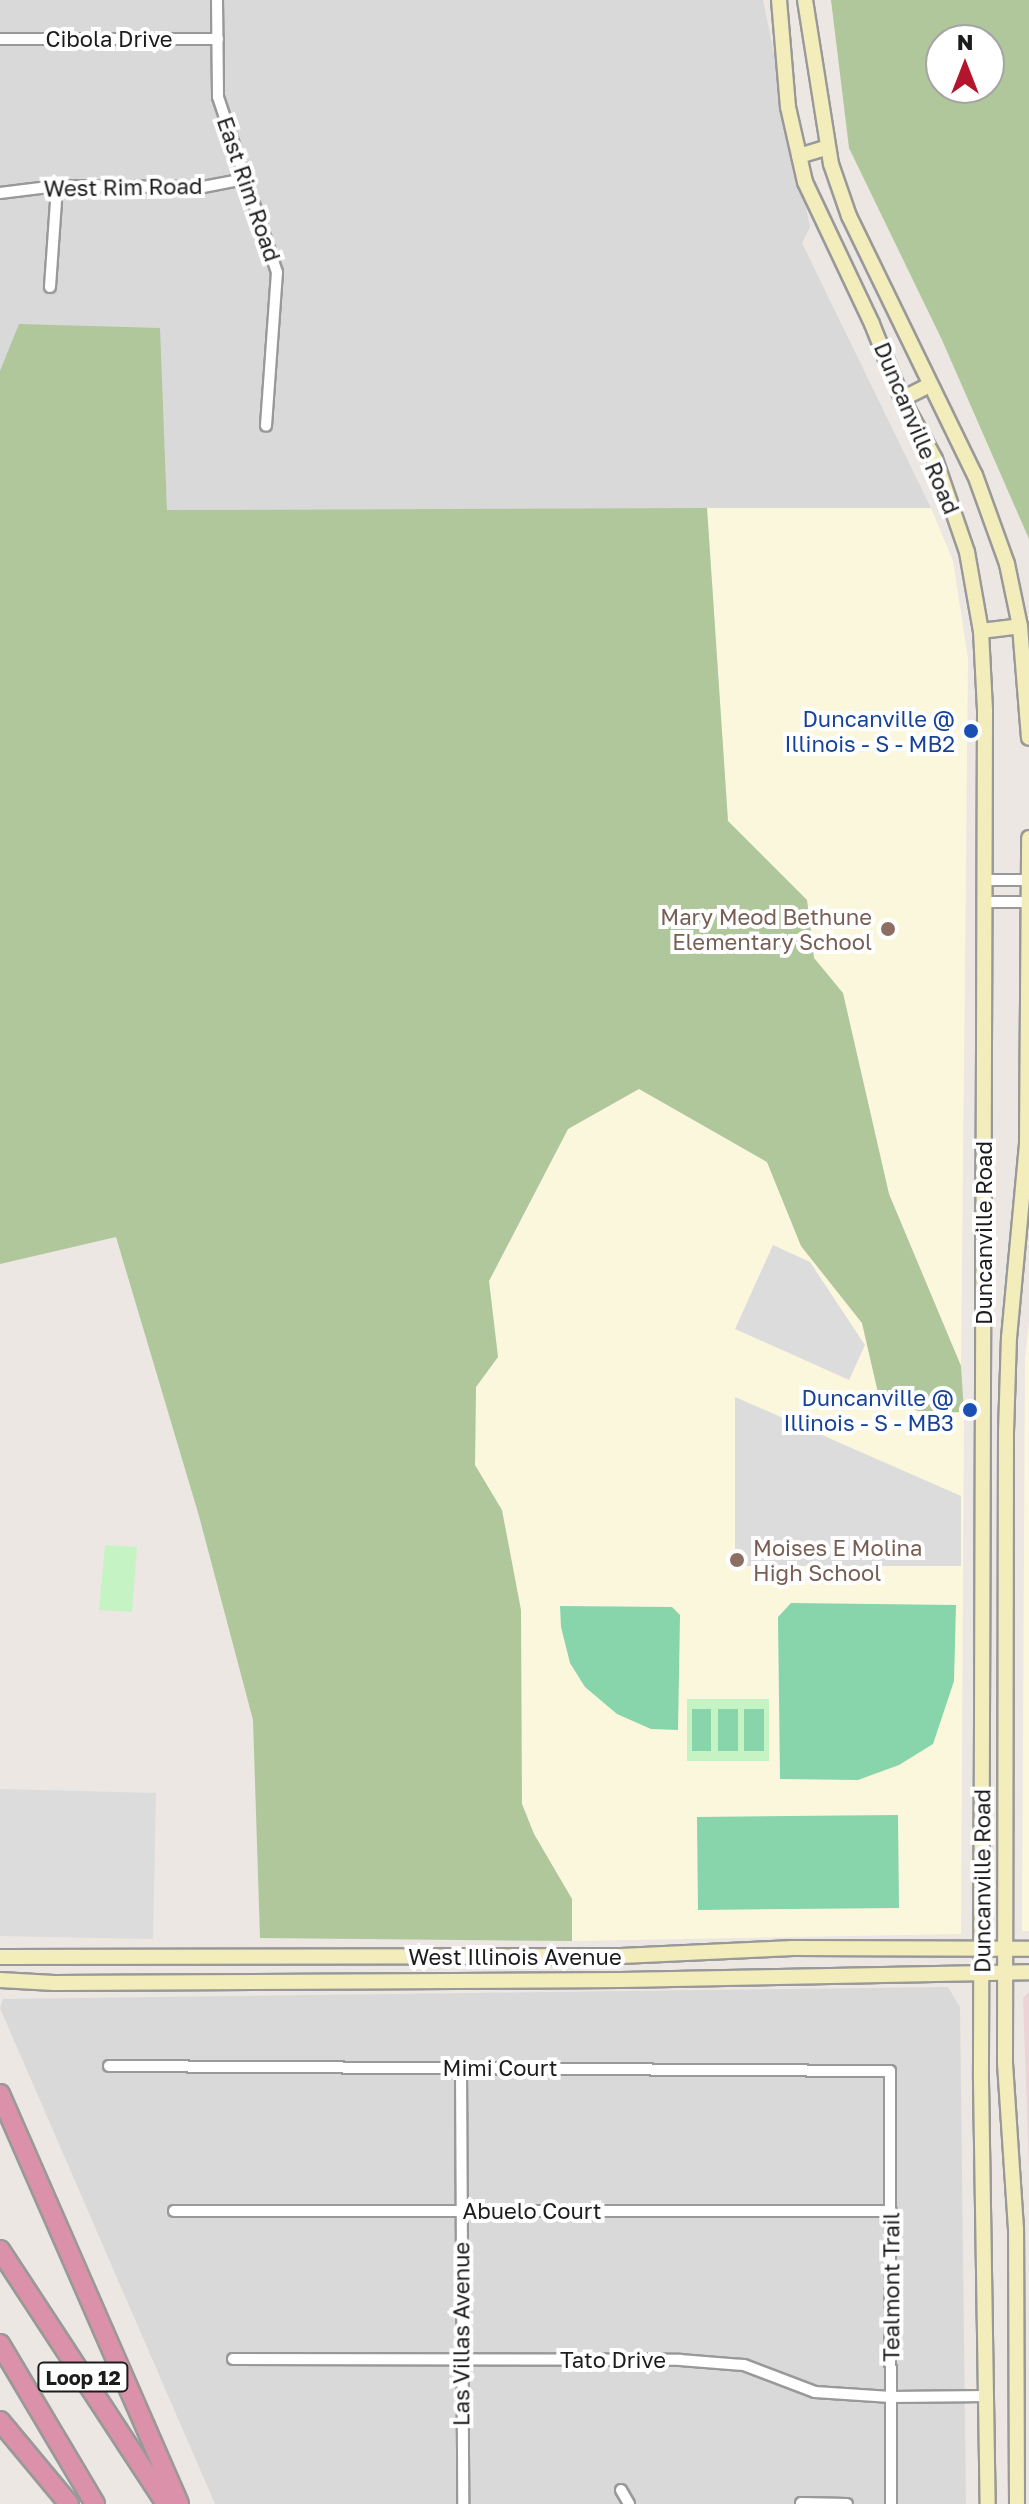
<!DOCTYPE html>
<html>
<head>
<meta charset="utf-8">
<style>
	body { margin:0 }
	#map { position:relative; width:1029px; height:2504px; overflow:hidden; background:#ece7e2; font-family:"Golos Text",sans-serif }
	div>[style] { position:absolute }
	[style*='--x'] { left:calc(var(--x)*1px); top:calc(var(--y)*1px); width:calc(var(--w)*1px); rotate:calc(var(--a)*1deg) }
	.residential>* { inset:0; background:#dad9d9 }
	.commercial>* { inset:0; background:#ecd3d6 }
	.education>* { inset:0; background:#fbf7dd }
	.forest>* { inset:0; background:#afc79b }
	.park>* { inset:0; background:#c6f3c3 }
	.pitch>* { inset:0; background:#88d4ab }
	.parking>* { inset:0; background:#dcdcdc }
	.roads { filter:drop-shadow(2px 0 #999) drop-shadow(-2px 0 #999) drop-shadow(0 2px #999) drop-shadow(0 -2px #999) }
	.minor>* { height:10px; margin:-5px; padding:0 5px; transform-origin:5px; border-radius:5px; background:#fff }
	.secondary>* { height:14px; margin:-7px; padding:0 7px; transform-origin:7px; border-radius:7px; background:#f2edbb }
	.motorway>* { height:18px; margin:-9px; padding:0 9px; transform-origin:9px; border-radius:9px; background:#dc91aa }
	.dots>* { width:22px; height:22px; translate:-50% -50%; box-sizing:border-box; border:4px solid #fff; border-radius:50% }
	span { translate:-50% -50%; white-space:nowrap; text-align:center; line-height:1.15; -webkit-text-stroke:8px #fff; paint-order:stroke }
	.shield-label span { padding:2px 6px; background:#fff; border:2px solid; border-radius:6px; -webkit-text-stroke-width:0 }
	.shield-label { font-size:20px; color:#1c1c1c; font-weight:700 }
	.street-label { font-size:22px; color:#1c1c1c }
	.transit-label { font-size:22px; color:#164399 }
	.right { translate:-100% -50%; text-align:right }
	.education-label { font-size:22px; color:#785e54 }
	.left { translate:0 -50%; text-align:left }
	.north { position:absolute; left:925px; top:24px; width:80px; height:80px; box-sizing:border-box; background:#fff; border:2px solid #a4a4a4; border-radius:50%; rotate:0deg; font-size:22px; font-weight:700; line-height:32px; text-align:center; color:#1c1c1c }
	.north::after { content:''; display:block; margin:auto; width:28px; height:36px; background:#b3152c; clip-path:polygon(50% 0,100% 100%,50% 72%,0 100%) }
</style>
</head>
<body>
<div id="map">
	<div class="residential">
		<i style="clip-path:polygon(0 0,763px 0,810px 227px,802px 243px,931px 508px,167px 510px,159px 328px,0 371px)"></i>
		<i style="clip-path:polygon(948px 1987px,960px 2007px,966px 2504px,215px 2504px,0 2008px,3px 1999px)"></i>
	</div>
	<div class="commercial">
		<i style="clip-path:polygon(1029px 1992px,1029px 2167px,1023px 1998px)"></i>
	</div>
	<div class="education">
		<i style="clip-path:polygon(707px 508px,931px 508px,953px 561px,968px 659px,961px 1366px,889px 1194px,843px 994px,814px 958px,807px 900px,728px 822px)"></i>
		<i style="clip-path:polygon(639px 1088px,767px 1162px,801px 1246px,862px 1323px,879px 1397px,924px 1413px,964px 1412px,961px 1934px,572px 1941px,572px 1899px,534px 1834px,522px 1804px,475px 1465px,476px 1387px,498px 1356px,489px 1281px,568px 1129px)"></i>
		<i style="clip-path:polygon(1029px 1323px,1029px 1931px,1022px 1931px,1025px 1359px)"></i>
	</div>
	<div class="forest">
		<i style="clip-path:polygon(evenodd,831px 0,1029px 0,1029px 539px,942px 340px,849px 148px,831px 0,989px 40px,989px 88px,941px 88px,941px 40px,989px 40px)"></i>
		<i style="clip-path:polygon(19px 324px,160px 328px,167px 510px,707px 508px,728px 821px,807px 900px,814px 958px,843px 993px,889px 1194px,961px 1366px,964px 1412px,924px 1413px,879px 1397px,862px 1323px,801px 1246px,767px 1162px,639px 1089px,568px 1129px,489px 1281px,498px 1357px,476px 1387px,475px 1465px,502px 1510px,521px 1610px,522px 1804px,534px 1834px,572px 1899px,572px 1941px,260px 1938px,253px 1720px,199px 1516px,116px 1237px,0 1264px,0 371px)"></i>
	</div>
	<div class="park">
		<i style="clip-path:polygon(105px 1545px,137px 1547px,132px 1612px,99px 1610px)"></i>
		<i style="clip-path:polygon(687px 1699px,769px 1699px,769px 1761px,687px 1761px)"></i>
	</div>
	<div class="pitch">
		<i style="clip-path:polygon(791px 1603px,956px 1605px,954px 1681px,933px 1744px,899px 1765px,858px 1780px,780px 1779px,778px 1617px)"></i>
		<i style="clip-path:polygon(560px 1606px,672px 1607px,680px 1615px,678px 1730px,651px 1729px,617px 1714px,585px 1687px,570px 1663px,561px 1627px)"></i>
		<i style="clip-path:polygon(692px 1709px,711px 1709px,711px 1751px,692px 1751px)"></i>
		<i style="clip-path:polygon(718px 1709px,738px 1709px,738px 1751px,718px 1751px)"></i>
		<i style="clip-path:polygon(744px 1709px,764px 1709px,764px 1751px,744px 1751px)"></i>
		<i style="clip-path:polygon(898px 1815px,899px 1908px,698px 1910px,697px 1817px)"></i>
	</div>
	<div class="parking">
		<i style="clip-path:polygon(773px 1245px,810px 1262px,865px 1345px,849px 1380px,735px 1329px)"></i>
		<i style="clip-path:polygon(735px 1397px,961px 1496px,961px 1566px,735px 1566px)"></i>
		<i style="clip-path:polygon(0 1789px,156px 1793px,153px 1939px,0 1936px)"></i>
	</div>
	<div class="roads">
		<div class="minor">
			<i style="--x:217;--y:0;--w:97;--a:89.4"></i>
			<i style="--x:218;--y:97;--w:185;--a:71.4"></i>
			<i style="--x:277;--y:272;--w:154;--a:94.1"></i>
			<i style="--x:0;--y:39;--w:218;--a:0"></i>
			<i style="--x:0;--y:193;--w:57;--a:-7"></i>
			<i style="--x:57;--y:186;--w:146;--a:0.4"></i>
			<i style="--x:203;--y:187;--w:43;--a:-10.8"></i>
			<i style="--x:50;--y:287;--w:101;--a:-86"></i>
			<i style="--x:983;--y:880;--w:46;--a:0"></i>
			<i style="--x:984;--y:902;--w:45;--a:0"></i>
			<i style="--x:109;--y:2066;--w:781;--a:0.37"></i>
			<i style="--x:890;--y:2071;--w:433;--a:89.9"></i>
			<i style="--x:461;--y:2068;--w:436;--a:89.7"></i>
			<i style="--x:174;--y:2211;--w:717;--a:0"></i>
			<i style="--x:233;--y:2359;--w:447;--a:0.1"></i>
			<i style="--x:680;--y:2360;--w:64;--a:4.5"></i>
			<i style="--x:744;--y:2365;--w:76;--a:20.8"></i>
			<i style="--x:815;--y:2392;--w:76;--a:3.8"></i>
			<i style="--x:891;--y:2397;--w:97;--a:-0.6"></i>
			<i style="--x:621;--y:2490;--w:16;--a:60"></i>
			<i style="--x:801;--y:2503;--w:46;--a:1.2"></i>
		</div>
		<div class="secondary">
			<i style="--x:779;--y:0;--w:107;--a:85.2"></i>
			<i style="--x:788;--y:107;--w:77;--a:77.2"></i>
			<i style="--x:805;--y:182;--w:157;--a:64.7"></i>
			<i style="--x:872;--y:324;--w:81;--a:68.2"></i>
			<i style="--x:902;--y:399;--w:68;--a:61.2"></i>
			<i style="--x:935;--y:459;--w:98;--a:71"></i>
			<i style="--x:967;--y:552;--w:80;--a:80"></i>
			<i style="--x:981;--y:631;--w:80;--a:87.1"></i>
			<i style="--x:985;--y:711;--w:1369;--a:90.17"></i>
			<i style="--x:981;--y:2080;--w:424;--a:89.1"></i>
			<i style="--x:805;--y:0;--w:166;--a:81"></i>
			<i style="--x:831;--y:164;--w:55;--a:70.9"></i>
			<i style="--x:849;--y:216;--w:288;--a:64.1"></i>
			<i style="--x:975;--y:475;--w:95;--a:70.2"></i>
			<i style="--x:1007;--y:564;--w:63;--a:78.2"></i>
			<i style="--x:1020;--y:626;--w:112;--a:85.4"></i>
			<i style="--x:799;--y:156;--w:30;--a:-17"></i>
			<i style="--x:902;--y:399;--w:31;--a:-27"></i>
			<i style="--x:981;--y:631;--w:39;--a:-7"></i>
			<i style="--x:0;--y:1957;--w:621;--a:-0.09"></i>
			<i style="--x:621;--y:1956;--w:172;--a:-2.7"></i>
			<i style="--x:793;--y:1948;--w:236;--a:0.2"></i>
			<i style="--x:0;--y:1980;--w:54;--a:3.2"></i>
			<i style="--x:54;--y:1983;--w:567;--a:-0.3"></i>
			<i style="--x:621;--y:1980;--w:408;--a:-1.1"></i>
			<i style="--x:1017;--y:2504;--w:275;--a:-90.2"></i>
			<i style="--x:1016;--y:2229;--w:167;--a:-93.8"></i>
			<i style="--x:1005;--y:2062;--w:630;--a:-89.91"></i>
			<i style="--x:1006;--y:1432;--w:94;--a:-88.2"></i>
			<i style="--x:1009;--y:1338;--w:196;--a:-84.7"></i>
			<i style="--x:1027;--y:1143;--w:305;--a:-89.6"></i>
		</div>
		<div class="motorway">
			<i style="--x:0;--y:2094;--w:447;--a:66.4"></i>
			<i style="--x:0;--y:2250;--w:303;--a:56.8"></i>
			<i style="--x:0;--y:2344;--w:186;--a:59.3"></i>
			<i style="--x:0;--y:2421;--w:108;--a:50.3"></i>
		</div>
	</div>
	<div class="dots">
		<i style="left:971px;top:731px;background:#1a4fb4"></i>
		<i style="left:888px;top:929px;background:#8d6e63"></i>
		<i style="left:970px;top:1410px;background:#1a4fb4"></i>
		<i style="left:737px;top:1560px;background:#8d6e63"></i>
	</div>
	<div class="shield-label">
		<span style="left:83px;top:2377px">Loop 12</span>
	</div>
	<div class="street-label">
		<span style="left:109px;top:39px">Cibola Drive</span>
		<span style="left:123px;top:187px;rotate:-1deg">West Rim Road</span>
		<span style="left:249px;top:189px;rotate:71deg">East Rim Road</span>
		<span style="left:917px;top:428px;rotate:67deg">Duncanville Road</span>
		<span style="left:984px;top:1233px;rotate:-90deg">Duncanville Road</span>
		<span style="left:982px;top:1881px;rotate:-90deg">Duncanville Road</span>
		<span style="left:515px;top:1957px">West Illinois Avenue</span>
		<span style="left:500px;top:2068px">Mimi Court</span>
		<span style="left:532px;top:2211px">Abuelo Court</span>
		<span style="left:891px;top:2287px;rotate:-90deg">Tealmont Trail</span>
		<span style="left:461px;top:2334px;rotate:-90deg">Las Villas Avenue</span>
		<span style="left:613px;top:2360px">Tato Drive</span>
	</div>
	<div class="transit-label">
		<span class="right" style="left:955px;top:731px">Duncanville @<br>Illinois - S - MB2</span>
		<span class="right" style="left:954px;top:1410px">Duncanville @<br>Illinois - S - MB3</span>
	</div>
	<div class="education-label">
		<span class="right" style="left:872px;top:929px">Mary Meod Bethune<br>Elementary School</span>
		<span class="left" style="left:753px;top:1560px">Moises E Molina<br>High School</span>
	</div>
	<div class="north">N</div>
</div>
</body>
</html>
